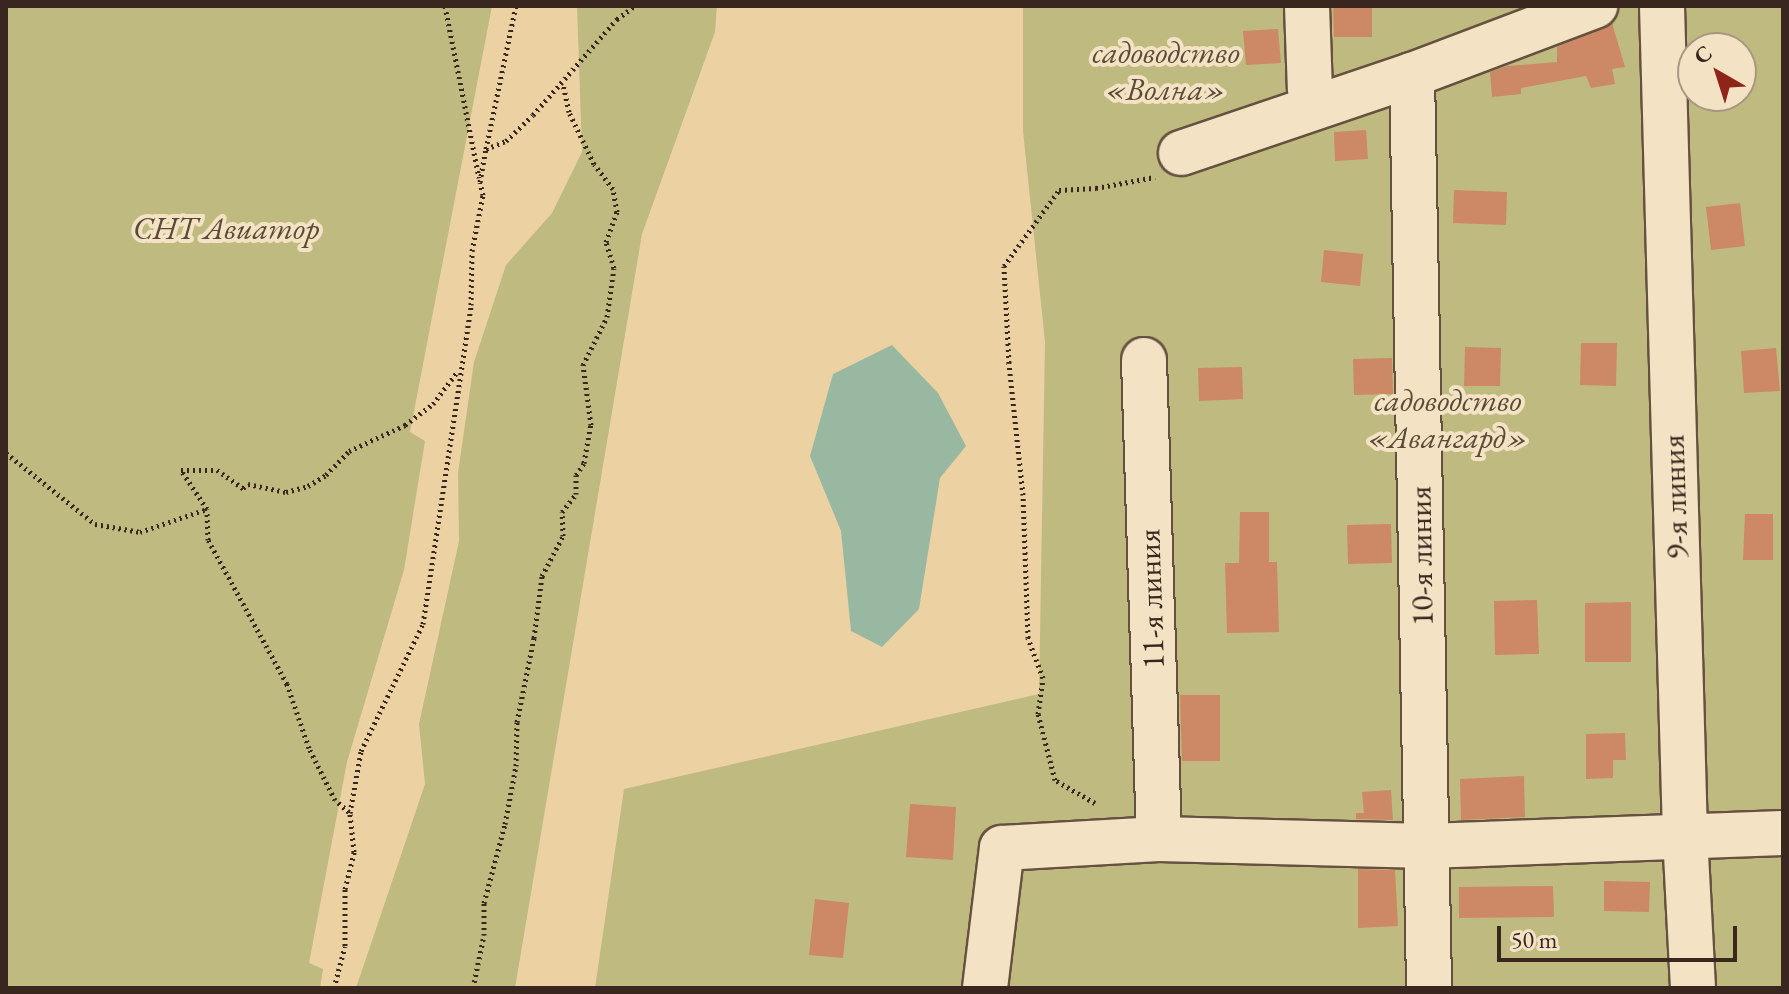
<!DOCTYPE html>
<html>
<head>
<meta charset="utf-8">
<style>
	body { margin:0 }
	#map { position:relative; width:1789px; height:994px; overflow:hidden; background:#ecd2a3; font-family:"EB Garamond",serif }
	div>[style] { position:absolute }
	[style*='--x'] { left:calc(var(--x)*1px); top:calc(var(--y)*1px); width:calc(var(--w)*1px); rotate:calc(var(--a)*1deg) }
	.green>* { inset:0; background:#bfba80 }
	.water>* { inset:0; background:#99b8a2 }
	.building>* { inset:0; background:#cd8965 }
	.path>* { height:5px; margin-top:-2.5px; transform-origin:0; background:repeating-linear-gradient(90deg,#39261f 0 2px,transparent 0 6px) }
	.roads { filter:drop-shadow(2px 0 #665140) drop-shadow(-2px 0 #665140) drop-shadow(0 2px #665140) drop-shadow(0 -2px #665140) }
	.minor>* { height:44px; margin:-22px; padding:0 22px; transform-origin:22px; border-radius:22px; background:#f3e2c3 }
	span { translate:-50% -50%; white-space:nowrap; text-align:center; line-height:1.15; -webkit-text-stroke:8px #f3e2c3; paint-order:stroke }
	.park-label { font-size:32px; color:#5a4b37; font-style:italic }
	.street-label { font-size:32px; color:#39261f }
	.frame { position:absolute; inset:0; border:8px solid #39261f; pointer-events:none }
	.north { position:absolute; left:1677px; top:32px; width:80px; height:80px; box-sizing:border-box; background:#f3e2c3; border:2px solid #a99781; border-radius:50%; rotate:321deg; font-size:22px; font-weight:700; line-height:32px; text-align:center; color:#39261f }
	.north::after { content:''; display:block; margin:auto; width:28px; height:36px; background:#8f2418; clip-path:polygon(50% 0,100% 100%,50% 72%,0 100%) }
	.scale { position:absolute; left:1497px; top:926px; width:240px; height:36px; box-sizing:border-box; border:4px solid #39261f; border-top:0; padding-left:10px; font-size:24px; line-height:28px; white-space:nowrap; color:#39261f; -webkit-text-stroke:6px #f3e2c3; paint-order:stroke }
</style>
</head>
<body>
<div id="map">
	<div class="green">
		<i style="clip-path:polygon(6px 6px,492px 6px,410px 432px,425px 441px,404px 570px,347px 762px,309px 963px,323px 969px,320px 988px,6px 988px)"></i>
		<i style="clip-path:polygon(577px 6px,717px 6px,715px 32px,642px 234px,515px 988px,356px 988px,425px 784px,419px 724px,459px 541px,458px 473px,474px 362px,506px 265px,552px 213px,582px 152px)"></i>
		<i style="clip-path:polygon(evenodd,1023px 6px,1783px 6px,1783px 988px,595px 988px,624px 789px,1039px 694px,1045px 342px,1023px 131px,1023px 6px,1693px 48px,1741px 48px,1741px 96px,1693px 96px,1693px 48px)"></i>
	</div>
	<div class="water">
		<i style="clip-path:polygon(892px 345px,938px 393px,966px 446px,940px 478px,919px 609px,882px 647px,851px 631px,841px 531px,810px 456px,833px 374px)"></i>
	</div>
	<div class="building">
		<i style="clip-path:polygon(1333px 6px,1372px 6px,1372px 37px,1334px 37px)"></i>
		<i style="clip-path:polygon(1612px 23px,1625px 67px,1612px 69px,1615px 84px,1591px 88px,1586px 76px,1521px 88px,1521px 94px,1492px 97px,1490px 72px,1507px 66px,1557px 62px,1557px 47px)"></i>
		<i style="clip-path:polygon(1278px 29px,1281px 63px,1246px 65px,1243px 31px)"></i>
		<i style="clip-path:polygon(1366px 130px,1368px 159px,1335px 161px,1334px 132px)"></i>
		<i style="clip-path:polygon(1454px 190px,1507px 192px,1506px 225px,1453px 223px)"></i>
		<i style="clip-path:polygon(1740px 203px,1745px 246px,1711px 250px,1706px 207px)"></i>
		<i style="clip-path:polygon(1324px 250px,1363px 254px,1360px 286px,1321px 282px)"></i>
		<i style="clip-path:polygon(1581px 343px,1617px 343px,1616px 386px,1580px 385px)"></i>
		<i style="clip-path:polygon(1465px 347px,1501px 348px,1500px 386px,1464px 386px)"></i>
		<i style="clip-path:polygon(1776px 348px,1780px 391px,1744px 393px,1741px 351px)"></i>
		<i style="clip-path:polygon(1392px 358px,1393px 394px,1354px 395px,1353px 359px)"></i>
		<i style="clip-path:polygon(1242px 367px,1243px 399px,1199px 401px,1198px 368px)"></i>
		<i style="clip-path:polygon(1240px 512px,1269px 512px,1269px 562px,1277px 562px,1279px 632px,1227px 633px,1225px 563px,1239px 563px)"></i>
		<i style="clip-path:polygon(1745px 514px,1773px 514px,1773px 560px,1743px 560px)"></i>
		<i style="clip-path:polygon(1391px 524px,1392px 563px,1348px 564px,1347px 525px)"></i>
		<i style="clip-path:polygon(1537px 600px,1539px 654px,1495px 655px,1494px 601px)"></i>
		<i style="clip-path:polygon(1631px 602px,1631px 662px,1585px 662px,1585px 603px)"></i>
		<i style="clip-path:polygon(1180px 695px,1220px 695px,1220px 761px,1182px 761px)"></i>
		<i style="clip-path:polygon(1625px 733px,1626px 760px,1613px 760px,1613px 778px,1586px 779px,1586px 734px)"></i>
		<i style="clip-path:polygon(1524px 776px,1525px 817px,1461px 820px,1460px 779px)"></i>
		<i style="clip-path:polygon(1391px 790px,1393px 820px,1356px 819px,1356px 813px,1364px 813px,1362px 792px)"></i>
		<i style="clip-path:polygon(910px 804px,956px 807px,953px 860px,906px 857px)"></i>
		<i style="clip-path:polygon(1358px 869px,1395px 870px,1398px 926px,1358px 928px)"></i>
		<i style="clip-path:polygon(1604px 881px,1650px 882px,1649px 912px,1604px 911px)"></i>
		<i style="clip-path:polygon(1553px 886px,1554px 917px,1459px 918px,1459px 887px)"></i>
		<i style="clip-path:polygon(815px 899px,849px 903px,843px 958px,809px 955px)"></i>
	</div>
	<div class="path">
		<i style="--x:445;--y:6;--w:175;--a:78.8"></i>
		<i style="--x:486;--y:149;--w:146;--a:-78.2"></i>
		<i style="--x:6;--y:453;--w:114;--a:38.6"></i>
		<i style="--x:95;--y:524;--w:46;--a:10.1"></i>
		<i style="--x:140;--y:532;--w:71;--a:-18.9"></i>
		<i style="--x:1095;--y:803;--w:46;--a:-150.1"></i>
		<i style="--x:1055;--y:780;--w:68;--a:-104.4"></i>
		<i style="--x:1038;--y:714;--w:36;--a:-82"></i>
		<i style="--x:1043;--y:678;--w:43;--a:-110.6"></i>
		<i style="--x:1028;--y:638;--w:143;--a:-92"></i>
		<i style="--x:1023;--y:495;--w:133;--a:-96.1"></i>
		<i style="--x:1009;--y:363;--w:97;--a:-93"></i>
		<i style="--x:1004;--y:266;--w:94;--a:-54.1"></i>
		<i style="--x:1059;--y:190;--w:37;--a:-3"></i>
		<i style="--x:1096;--y:188;--w:60;--a:-10.6"></i>
		<i style="--x:349;--y:812;--w:18;--a:-139"></i>
		<i style="--x:335;--y:800;--w:58;--a:-116.6"></i>
		<i style="--x:309;--y:748;--w:68;--a:-109"></i>
		<i style="--x:287;--y:684;--w:164;--a:-118.7"></i>
		<i style="--x:208;--y:540;--w:31;--a:-92"></i>
		<i style="--x:207;--y:509;--w:47;--a:-123.7"></i>
		<i style="--x:181;--y:470;--w:36;--a:0"></i>
		<i style="--x:217;--y:470;--w:32;--a:35"></i>
		<i style="--x:243;--y:488;--w:6;--a:-39"></i>
		<i style="--x:248;--y:484;--w:39;--a:12"></i>
		<i style="--x:286;--y:492;--w:23;--a:-15"></i>
		<i style="--x:308;--y:486;--w:21;--a:-31"></i>
		<i style="--x:326;--y:475;--w:33;--a:-46"></i>
		<i style="--x:349;--y:451;--w:62;--a:-24.9"></i>
		<i style="--x:405;--y:425;--w:35;--a:-37"></i>
		<i style="--x:433;--y:404;--w:41;--a:-52.9"></i>
		<i style="--x:334;--y:988;--w:43;--a:-75.3"></i>
		<i style="--x:345;--y:946;--w:57;--a:-90"></i>
		<i style="--x:345;--y:889;--w:38;--a:-76"></i>
		<i style="--x:354;--y:852;--w:39;--a:-96"></i>
		<i style="--x:350;--y:813;--w:63;--a:-79.9"></i>
		<i style="--x:361;--y:751;--w:141;--a:-64"></i>
		<i style="--x:423;--y:624;--w:323;--a:-81.4"></i>
		<i style="--x:471;--y:305;--w:54;--a:-88.9"></i>
		<i style="--x:472;--y:251;--w:57;--a:-78.9"></i>
		<i style="--x:483;--y:195;--w:13;--a:-103"></i>
		<i style="--x:480;--y:182;--w:34;--a:-80"></i>
		<i style="--x:486;--y:149;--w:22;--a:-22"></i>
		<i style="--x:506;--y:141;--w:37;--a:-44"></i>
		<i style="--x:533;--y:115;--w:128;--a:-48.8"></i>
		<i style="--x:617;--y:19;--w:22;--a:-36"></i>
		<i style="--x:473;--y:988;--w:54;--a:-78.3"></i>
		<i style="--x:484;--y:935;--w:32;--a:-90"></i>
		<i style="--x:484;--y:903;--w:82;--a:-75.1"></i>
		<i style="--x:505;--y:824;--w:59;--a:-79.3"></i>
		<i style="--x:516;--y:766;--w:44;--a:-88.7"></i>
		<i style="--x:517;--y:722;--w:86;--a:-78.6"></i>
		<i style="--x:534;--y:638;--w:63;--a:-82.6"></i>
		<i style="--x:542;--y:576;--w:45;--a:-62.3"></i>
		<i style="--x:563;--y:536;--w:24;--a:-92"></i>
		<i style="--x:562;--y:512;--w:23;--a:-52"></i>
		<i style="--x:576;--y:494;--w:19;--a:-90"></i>
		<i style="--x:576;--y:475;--w:14;--a:-56"></i>
		<i style="--x:584;--y:463;--w:39;--a:-80"></i>
		<i style="--x:591;--y:425;--w:61;--a:-97.6"></i>
		<i style="--x:583;--y:365;--w:54;--a:-63.4"></i>
		<i style="--x:607;--y:317;--w:49;--a:-81.9"></i>
		<i style="--x:614;--y:268;--w:27;--a:-107"></i>
		<i style="--x:606;--y:242;--w:32;--a:-70"></i>
		<i style="--x:617;--y:212;--w:23;--a:-100"></i>
		<i style="--x:613;--y:189;--w:31;--a:-127"></i>
		<i style="--x:594;--y:164;--w:58;--a:-115.7"></i>
		<i style="--x:569;--y:112;--w:29;--a:-102"></i>
	</div>
	<div class="roads">
		<div class="minor">
			<i style="--x:1307;--y:6;--w:84;--a:88"></i>
			<i style="--x:1662;--y:6;--w:829;--a:88.41"></i>
			<i style="--x:1685;--y:835;--w:153;--a:87"></i>
			<i style="--x:1412;--y:75;--w:913;--a:88.93"></i>
			<i style="--x:1181;--y:153;--w:244;--a:-18.7"></i>
			<i style="--x:1412;--y:75;--w:196;--a:-20.7"></i>
			<i style="--x:1144;--y:360;--w:479;--a:88.2"></i>
			<i style="--x:985;--y:988;--w:141;--a:-83.1"></i>
			<i style="--x:1002;--y:848;--w:157;--a:-3.3"></i>
			<i style="--x:1159;--y:839;--w:267;--a:1.5"></i>
			<i style="--x:1426;--y:846;--w:357;--a:-2.1"></i>
		</div>
	</div>
	<div class="park-label">
		<span style="left:1166px;top:71px">садоводство<br>«Волна»</span>
		<span style="left:226px;top:228px">СНТ Авиатор</span>
		<span style="left:1448px;top:419px">садоводство<br>«Авангард»</span>
	</div>
	<div class="street-label">
		<span style="left:1675px;top:497px;rotate:-92deg">9-я линия</span>
		<span style="left:1421px;top:556px;rotate:-91deg">10-я линия</span>
		<span style="left:1151px;top:599px;rotate:-92deg">11-я линия</span>
	</div>
	<div class="frame"></div>
	<div class="north">С</div>
	<div class="scale">50 m</div>
</div>
</body>
</html>
